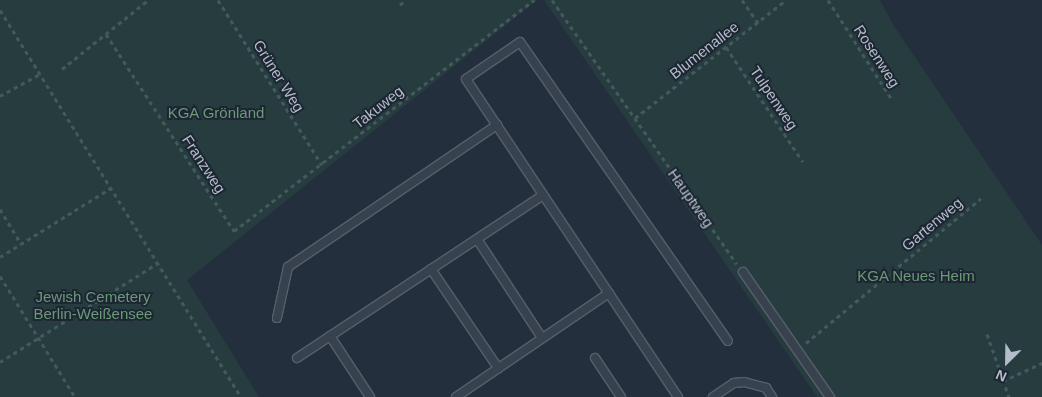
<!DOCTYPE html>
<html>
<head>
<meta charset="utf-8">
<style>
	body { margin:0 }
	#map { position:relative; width:1042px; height:397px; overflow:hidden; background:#242f3e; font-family:Arial,sans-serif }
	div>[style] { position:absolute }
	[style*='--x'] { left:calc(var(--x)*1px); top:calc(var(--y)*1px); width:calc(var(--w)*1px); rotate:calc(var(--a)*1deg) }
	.green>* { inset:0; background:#263c3f }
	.path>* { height:3px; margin-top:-1.5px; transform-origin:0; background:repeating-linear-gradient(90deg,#44595c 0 4px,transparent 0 8px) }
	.roads { filter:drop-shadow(1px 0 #565f6c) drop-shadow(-1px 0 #565f6c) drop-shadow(0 1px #565f6c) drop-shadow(0 -1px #565f6c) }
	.lane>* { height:8px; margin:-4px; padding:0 4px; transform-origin:4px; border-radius:4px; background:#38414e }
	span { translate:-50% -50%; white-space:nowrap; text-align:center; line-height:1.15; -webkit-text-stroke:4px #1d2633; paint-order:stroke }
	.street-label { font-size:15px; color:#b4bcc9 }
	.park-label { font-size:15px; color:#6b9a76 }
	.north { position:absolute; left:982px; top:337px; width:50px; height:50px; -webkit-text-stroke:4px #1d2633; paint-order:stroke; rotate:203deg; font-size:14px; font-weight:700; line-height:20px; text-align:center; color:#b4bcc9 }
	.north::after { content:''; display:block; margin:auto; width:18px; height:22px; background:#b4bcc9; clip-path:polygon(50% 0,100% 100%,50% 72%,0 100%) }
</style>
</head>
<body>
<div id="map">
	<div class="green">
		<i style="clip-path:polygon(0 0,537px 0,187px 280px,259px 397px,0 397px)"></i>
		<i style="clip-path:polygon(544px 0,880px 0,894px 26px,1042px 245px,1042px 397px,817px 397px)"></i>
	</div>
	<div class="path">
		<i style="--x:218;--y:0;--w:195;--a:57.8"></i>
		<i style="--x:552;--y:0;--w:322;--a:55"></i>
		<i style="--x:742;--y:0;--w:28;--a:55"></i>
		<i style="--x:828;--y:0;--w:117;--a:57.3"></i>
		<i style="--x:400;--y:5;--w:7;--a:-45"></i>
		<i style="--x:0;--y:10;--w:456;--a:58.1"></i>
		<i style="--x:106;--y:34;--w:235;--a:57"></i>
		<i style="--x:234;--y:231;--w:379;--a:-37.6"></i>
		<i style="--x:726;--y:47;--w:138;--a:56.2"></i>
		<i style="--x:62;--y:69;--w:110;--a:-38.7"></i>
		<i style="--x:0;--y:96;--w:46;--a:-28.8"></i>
		<i style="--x:635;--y:118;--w:192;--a:-38"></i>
		<i style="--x:0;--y:209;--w:41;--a:59"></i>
		<i style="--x:0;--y:257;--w:131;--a:-31.9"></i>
		<i style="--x:0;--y:276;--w:142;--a:58.2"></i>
		<i style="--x:987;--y:334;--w:67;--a:70.8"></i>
		<i style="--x:806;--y:343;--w:227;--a:-39.6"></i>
		<i style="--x:0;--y:362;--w:186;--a:-32.1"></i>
		<i style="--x:1003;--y:381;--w:43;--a:-24.8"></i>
	</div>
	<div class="roads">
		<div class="lane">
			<i style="--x:477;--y:239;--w:118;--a:56.7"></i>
			<i style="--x:431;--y:269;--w:120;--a:55.9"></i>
			<i style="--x:743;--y:272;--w:152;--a:55.2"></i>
			<i style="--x:277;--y:318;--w:52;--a:-77.8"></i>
			<i style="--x:288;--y:267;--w:253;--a:-34.2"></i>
			<i style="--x:330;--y:336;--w:73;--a:56.7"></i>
			<i style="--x:297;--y:358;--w:295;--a:-33.5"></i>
			<i style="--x:595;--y:358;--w:47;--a:56.3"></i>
			<i style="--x:456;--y:397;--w:185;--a:-34.2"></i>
			<i style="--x:678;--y:397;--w:382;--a:-123.7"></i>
			<i style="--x:466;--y:79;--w:65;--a:-34.4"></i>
			<i style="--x:520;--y:42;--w:364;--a:55.2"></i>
			<i style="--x:713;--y:397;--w:25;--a:-34"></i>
			<i style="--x:734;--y:383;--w:10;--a:-6"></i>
			<i style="--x:744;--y:382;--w:23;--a:15"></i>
			<i style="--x:766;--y:388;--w:11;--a:56"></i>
		</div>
	</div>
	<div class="street-label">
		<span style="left:704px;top:50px;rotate:-38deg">Blumenallee</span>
		<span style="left:877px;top:56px;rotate:57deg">Rosenweg</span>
		<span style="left:279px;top:76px;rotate:58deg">Grüner Weg</span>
		<span style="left:774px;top:98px;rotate:56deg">Tulpenweg</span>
		<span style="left:378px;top:107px;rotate:-38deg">Takuweg</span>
		<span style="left:204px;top:164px;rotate:57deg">Franzweg</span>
		<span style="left:691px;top:198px;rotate:55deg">Hauptweg</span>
		<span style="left:932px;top:224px;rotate:-40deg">Gartenweg</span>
	</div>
	<div class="park-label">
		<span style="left:216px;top:113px">KGA Grönland</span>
		<span style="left:916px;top:276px">KGA Neues Heim</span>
		<span style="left:93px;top:305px">Jewish Cemetery<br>Berlin-Weißensee</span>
	</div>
	<div class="north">N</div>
</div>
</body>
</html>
